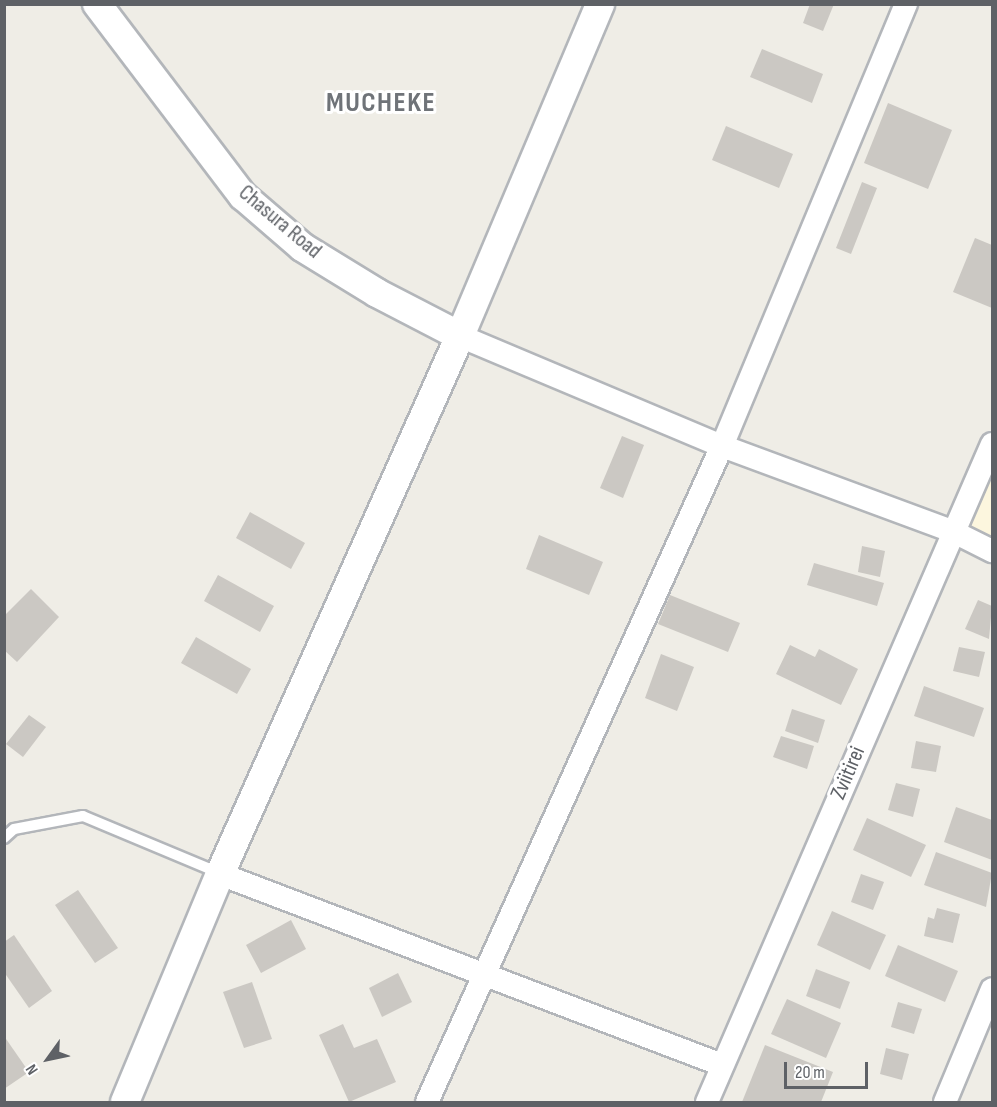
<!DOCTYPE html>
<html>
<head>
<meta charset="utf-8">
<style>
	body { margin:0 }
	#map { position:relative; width:997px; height:1107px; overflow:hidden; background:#efede6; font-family:"Sofia Sans Condensed",sans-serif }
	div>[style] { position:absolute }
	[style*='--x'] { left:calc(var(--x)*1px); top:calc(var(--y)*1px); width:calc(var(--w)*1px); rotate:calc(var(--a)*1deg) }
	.commercial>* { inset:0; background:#fcf6de }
	.building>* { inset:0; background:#cbc8c3 }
	.roads { filter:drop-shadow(2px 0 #b3b6ba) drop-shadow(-2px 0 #b3b6ba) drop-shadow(0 2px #b3b6ba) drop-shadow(0 -2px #b3b6ba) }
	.service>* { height:10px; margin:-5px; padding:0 5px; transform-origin:5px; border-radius:5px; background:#fff }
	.minor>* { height:22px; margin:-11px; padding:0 11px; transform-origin:11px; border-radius:11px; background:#fff }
	.tertiary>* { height:28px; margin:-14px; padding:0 14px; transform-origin:14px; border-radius:14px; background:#fff }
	span { translate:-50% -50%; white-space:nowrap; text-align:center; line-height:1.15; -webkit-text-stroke:6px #fff; paint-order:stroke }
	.street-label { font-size:22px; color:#5e6166 }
	.district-label { font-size:28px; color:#6f7378; font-weight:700; letter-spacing:1.5px }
	.frame { position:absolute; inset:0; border:6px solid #5e6166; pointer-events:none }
	.north { position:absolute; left:18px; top:1029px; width:60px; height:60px; -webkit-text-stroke:4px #fff; paint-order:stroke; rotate:237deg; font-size:16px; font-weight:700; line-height:24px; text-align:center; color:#5e6166 }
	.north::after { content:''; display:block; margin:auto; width:21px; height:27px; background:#5e6166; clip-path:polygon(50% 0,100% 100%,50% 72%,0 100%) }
	.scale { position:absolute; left:784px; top:1062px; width:84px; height:27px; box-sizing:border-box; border:3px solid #5e6166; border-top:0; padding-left:8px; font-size:18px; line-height:21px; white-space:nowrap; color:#5e6166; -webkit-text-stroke:4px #fff; paint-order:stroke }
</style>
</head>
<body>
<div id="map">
	<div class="commercial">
		<i style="clip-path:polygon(992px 461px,992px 540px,966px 526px)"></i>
	</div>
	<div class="building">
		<i style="clip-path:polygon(810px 4px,834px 4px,823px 31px,803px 23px)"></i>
		<i style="clip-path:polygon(762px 49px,823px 74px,812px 103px,750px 77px)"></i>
		<i style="clip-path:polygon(888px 103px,952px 130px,928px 189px,864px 163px)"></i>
		<i style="clip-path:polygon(726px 126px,793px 154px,779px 188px,712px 160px)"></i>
		<i style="clip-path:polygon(862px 182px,877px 188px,851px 254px,836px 248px)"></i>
		<i style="clip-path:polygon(975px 238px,992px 245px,992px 308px,953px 292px)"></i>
		<i style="clip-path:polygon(622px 436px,644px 445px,623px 498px,600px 488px)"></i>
		<i style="clip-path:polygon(250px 512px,305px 543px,291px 569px,236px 538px)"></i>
		<i style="clip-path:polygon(539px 535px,603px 562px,589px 595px,526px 569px)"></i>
		<i style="clip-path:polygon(862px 546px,885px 551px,880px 577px,858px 572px)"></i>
		<i style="clip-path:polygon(814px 563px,884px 583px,877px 606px,807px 585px)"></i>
		<i style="clip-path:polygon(218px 575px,274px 606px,260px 632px,204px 601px)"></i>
		<i style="clip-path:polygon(31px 589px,59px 617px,17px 662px,4px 650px,4px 616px)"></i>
		<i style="clip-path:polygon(670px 595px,740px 623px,728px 652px,658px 624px)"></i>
		<i style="clip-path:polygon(978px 600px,992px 606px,989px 639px,965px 629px)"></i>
		<i style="clip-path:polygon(196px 637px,251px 669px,237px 694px,181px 663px)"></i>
		<i style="clip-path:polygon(790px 645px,815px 657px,819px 649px,858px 669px,841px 705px,776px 674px)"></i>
		<i style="clip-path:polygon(959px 647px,985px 652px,979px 677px,953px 671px)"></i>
		<i style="clip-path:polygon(661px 654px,694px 667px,677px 711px,645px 698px)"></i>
		<i style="clip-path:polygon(924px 686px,984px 708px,974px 737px,914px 716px)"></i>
		<i style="clip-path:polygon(792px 709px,825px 720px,818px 743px,785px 731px)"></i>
		<i style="clip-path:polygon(29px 715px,46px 727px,23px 757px,6px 744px)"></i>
		<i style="clip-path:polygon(781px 736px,814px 746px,807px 769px,773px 757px)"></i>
		<i style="clip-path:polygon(916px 741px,941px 746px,936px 772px,911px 768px)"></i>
		<i style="clip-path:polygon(896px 783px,920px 789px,913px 817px,888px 810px)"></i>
		<i style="clip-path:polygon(956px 807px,992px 820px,992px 860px,944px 842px)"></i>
		<i style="clip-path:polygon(867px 818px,926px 845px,911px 877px,853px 850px)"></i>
		<i style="clip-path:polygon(936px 852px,992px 873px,986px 907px,924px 885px)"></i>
		<i style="clip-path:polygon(861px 874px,884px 882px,873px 910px,851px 902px)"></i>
		<i style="clip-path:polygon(78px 890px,118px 948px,95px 963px,55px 905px)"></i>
		<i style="clip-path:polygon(937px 908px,960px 914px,953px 943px,924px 936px,928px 917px,934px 919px)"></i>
		<i style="clip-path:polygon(832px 911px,886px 935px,870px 970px,817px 945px)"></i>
		<i style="clip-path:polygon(291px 920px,306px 949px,261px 973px,246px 945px)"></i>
		<i style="clip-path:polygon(14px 935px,52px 991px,29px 1008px,4px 972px,4px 942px)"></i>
		<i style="clip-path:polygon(898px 945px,958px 971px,945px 1002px,885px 976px)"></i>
		<i style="clip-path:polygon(816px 969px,850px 982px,840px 1009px,806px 996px)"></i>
		<i style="clip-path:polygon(398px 973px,412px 1002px,382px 1017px,369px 988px)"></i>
		<i style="clip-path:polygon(252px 982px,272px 1039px,244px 1048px,223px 992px)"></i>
		<i style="clip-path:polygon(787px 999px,841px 1023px,826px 1058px,771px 1034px)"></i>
		<i style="clip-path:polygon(898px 1002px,922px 1009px,914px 1034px,891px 1027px)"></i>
		<i style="clip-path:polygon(343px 1024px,354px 1048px,377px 1039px,396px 1082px,349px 1102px,319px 1035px)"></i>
		<i style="clip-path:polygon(4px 1036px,29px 1072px,4px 1089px)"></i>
		<i style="clip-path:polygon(765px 1045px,833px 1072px,821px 1102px,742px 1102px)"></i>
		<i style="clip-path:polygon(886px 1048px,909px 1054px,902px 1080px,880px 1074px)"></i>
	</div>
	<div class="roads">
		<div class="service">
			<i style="--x:4;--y:838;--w:13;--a:-42"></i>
			<i style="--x:14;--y:829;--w:70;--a:-10.7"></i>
			<i style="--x:83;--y:816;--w:147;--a:22.7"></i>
		</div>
		<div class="minor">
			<i style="--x:460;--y:336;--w:284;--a:22.8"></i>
			<i style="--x:722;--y:446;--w:245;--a:20.3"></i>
			<i style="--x:952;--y:531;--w:45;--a:26.6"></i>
			<i style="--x:220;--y:874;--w:537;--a:20.83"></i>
			<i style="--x:427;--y:1102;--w:719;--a:-65.79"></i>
			<i style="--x:722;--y:446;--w:479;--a:-67.4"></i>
			<i style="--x:707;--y:1102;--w:717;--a:-66.58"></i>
			<i style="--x:945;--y:1102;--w:122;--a:-67.4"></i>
		</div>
		<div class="tertiary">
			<i style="--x:97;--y:4;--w:241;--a:52.8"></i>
			<i style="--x:243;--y:196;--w:78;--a:40.8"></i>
			<i style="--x:302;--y:247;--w:88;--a:31.5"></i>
			<i style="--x:377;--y:293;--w:93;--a:27.4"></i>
			<i style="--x:125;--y:1102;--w:247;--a:-67.4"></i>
			<i style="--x:220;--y:874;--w:589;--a:-65.96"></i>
			<i style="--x:460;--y:336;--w:360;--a:-67.1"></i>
		</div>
	</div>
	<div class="street-label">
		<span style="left:280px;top:222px;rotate:40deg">Chasura Road</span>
		<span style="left:848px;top:773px;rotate:-67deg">Zviitirei</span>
	</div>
	<div class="district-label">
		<span style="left:381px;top:103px">MUCHEKE</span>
	</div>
	<div class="frame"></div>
	<div class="north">N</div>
	<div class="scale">20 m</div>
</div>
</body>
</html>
